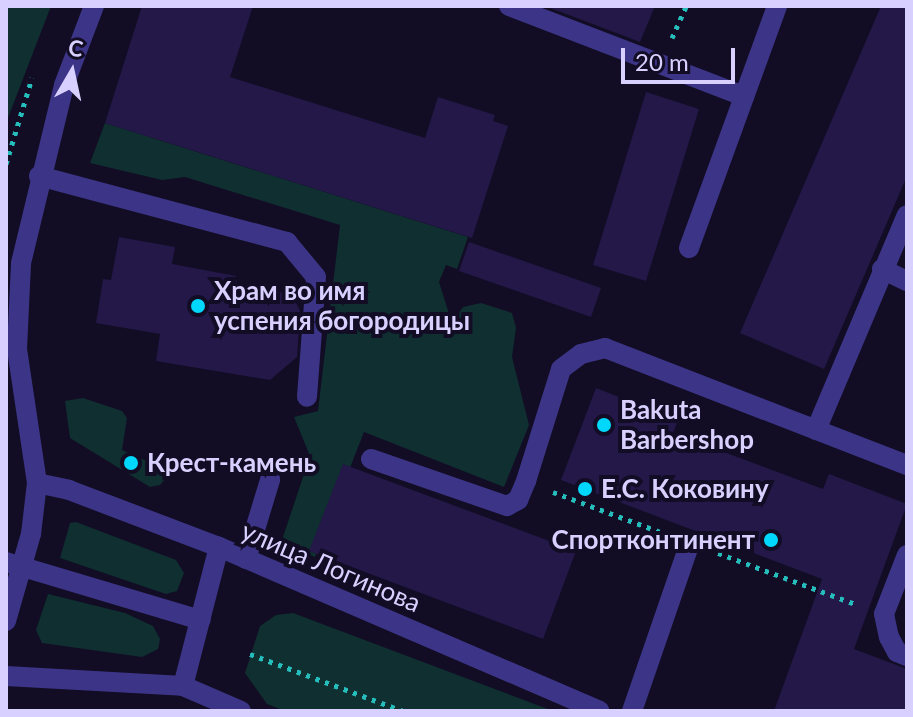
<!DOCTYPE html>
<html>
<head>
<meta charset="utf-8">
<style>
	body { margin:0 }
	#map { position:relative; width:913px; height:717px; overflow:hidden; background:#120d25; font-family:Lato,sans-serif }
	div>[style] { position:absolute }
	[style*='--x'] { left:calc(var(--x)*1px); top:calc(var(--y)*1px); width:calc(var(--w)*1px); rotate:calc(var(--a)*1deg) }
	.green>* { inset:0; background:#0f2f30 }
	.building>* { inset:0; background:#231847 }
	.path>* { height:5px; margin-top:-2.5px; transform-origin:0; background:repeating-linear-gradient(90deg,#26bebc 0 4px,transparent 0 10px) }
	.minor>* { height:20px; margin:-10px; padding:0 10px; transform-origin:10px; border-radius:10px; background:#3c3587 }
	.minor-bridge>* { height:20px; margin:-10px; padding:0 10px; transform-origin:10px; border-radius:10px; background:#3c3587 }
	.dots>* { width:22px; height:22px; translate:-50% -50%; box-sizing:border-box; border:4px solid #120d25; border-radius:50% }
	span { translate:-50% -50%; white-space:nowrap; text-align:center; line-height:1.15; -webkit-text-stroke:8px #120d25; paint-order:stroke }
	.poi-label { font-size:26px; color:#d8d1ff; font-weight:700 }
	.left { translate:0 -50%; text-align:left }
	.right { translate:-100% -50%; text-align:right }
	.street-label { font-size:26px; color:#d8d1ff }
	.frame { position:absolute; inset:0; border:8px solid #d8d1ff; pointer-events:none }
	.north { position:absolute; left:32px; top:32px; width:80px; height:80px; -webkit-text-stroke:6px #120d25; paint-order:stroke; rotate:9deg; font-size:22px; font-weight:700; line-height:32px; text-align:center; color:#d8d1ff }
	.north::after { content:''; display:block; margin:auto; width:28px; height:36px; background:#d8d1ff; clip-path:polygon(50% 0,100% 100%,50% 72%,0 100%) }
	.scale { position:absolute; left:621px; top:48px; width:114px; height:36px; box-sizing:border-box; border:4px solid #d8d1ff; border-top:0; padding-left:10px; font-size:24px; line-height:28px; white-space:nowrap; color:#d8d1ff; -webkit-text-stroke:6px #120d25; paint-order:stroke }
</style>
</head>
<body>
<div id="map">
	<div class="green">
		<i style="clip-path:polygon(6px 6px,51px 6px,6px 123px)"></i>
		<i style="clip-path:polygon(105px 123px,468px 237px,457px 269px,446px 265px,439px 282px,452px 323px,463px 307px,481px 303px,512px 313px,516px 328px,512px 357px,529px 425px,504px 487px,364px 432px,315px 557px,281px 543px,310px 456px,294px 417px,318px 411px,340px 225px,185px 177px,162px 180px,90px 163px)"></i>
		<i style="clip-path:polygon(83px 398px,122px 411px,127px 418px,122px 450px,158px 466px,165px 479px,160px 485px,150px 487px,70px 438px,65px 401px)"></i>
		<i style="clip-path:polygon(76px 522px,176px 560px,184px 573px,177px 591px,166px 594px,60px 558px,70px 523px)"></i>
		<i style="clip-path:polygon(48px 594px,125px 613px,153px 626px,160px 639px,158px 649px,142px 657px,42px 643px,36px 630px)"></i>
		<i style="clip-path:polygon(293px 613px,553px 711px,285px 711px,267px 704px,245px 673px,260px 626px,276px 615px)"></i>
	</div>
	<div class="building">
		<i style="clip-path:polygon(142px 6px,253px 6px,230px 77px,425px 138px,438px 97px,495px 115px,493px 121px,508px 126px,472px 238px,105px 123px)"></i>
		<i style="clip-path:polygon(545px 6px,655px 6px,640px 42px)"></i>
		<i style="clip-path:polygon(881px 6px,907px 6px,907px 176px,824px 369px,740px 333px)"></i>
		<i style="clip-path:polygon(646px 92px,699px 109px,646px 281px,593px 265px)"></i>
		<i style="clip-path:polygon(119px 237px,175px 247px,172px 264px,236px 276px,237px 283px,292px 295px,300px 311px,297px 357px,270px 380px,156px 361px,160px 334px,96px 323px,103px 279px,111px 280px)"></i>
		<i style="clip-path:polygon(469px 242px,601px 288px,591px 317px,459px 271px)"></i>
		<i style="clip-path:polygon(596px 388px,678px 420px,673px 433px,823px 489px,829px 474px,907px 504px,854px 649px,907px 669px,907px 711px,774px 711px,822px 579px,561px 480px)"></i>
		<i style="clip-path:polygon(343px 464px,576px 551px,543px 639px,309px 551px)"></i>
	</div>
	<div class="path">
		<i style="--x:672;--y:38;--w:35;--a:-66"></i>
		<i style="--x:6;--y:164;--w:90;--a:-73.2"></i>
		<i style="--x:553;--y:492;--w:117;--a:20.4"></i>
		<i style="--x:718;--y:553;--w:149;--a:20.4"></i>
		<i style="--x:250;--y:654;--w:163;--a:20.4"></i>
	</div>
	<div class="minor">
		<i style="--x:509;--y:6;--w:252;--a:21"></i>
		<i style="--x:39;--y:176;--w:257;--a:14.9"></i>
		<i style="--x:287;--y:242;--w:45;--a:50.4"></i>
		<i style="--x:316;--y:277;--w:120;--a:94.3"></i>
		<i style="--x:689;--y:248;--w:258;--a:-70"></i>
		<i style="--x:882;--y:269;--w:28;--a:26"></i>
		<i style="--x:816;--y:430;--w:233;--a:-67.1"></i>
		<i style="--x:371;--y:459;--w:144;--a:19.1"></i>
		<i style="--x:507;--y:506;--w:13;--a:-29"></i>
		<i style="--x:518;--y:500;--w:21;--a:-67"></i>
		<i style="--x:526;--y:481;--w:117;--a:-72.6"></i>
		<i style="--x:561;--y:369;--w:25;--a:-37"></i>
		<i style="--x:581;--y:354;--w:25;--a:-14"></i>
		<i style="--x:605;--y:348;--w:324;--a:21.2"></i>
		<i style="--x:37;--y:483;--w:33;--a:12"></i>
		<i style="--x:69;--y:490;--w:160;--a:20.8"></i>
		<i style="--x:219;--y:547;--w:414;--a:23.3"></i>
		<i style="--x:31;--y:534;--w:51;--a:-83.3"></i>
		<i style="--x:37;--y:483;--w:135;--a:-98.5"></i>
		<i style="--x:17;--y:349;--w:86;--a:-87.3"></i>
		<i style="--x:21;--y:263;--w:183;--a:-76.4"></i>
		<i style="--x:64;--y:85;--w:85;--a:-69.2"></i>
		<i style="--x:907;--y:555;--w:63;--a:111.3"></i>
		<i style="--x:884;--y:614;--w:24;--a:78"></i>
		<i style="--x:889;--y:637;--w:17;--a:62"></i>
		<i style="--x:897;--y:652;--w:11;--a:22"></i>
		<i style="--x:246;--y:559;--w:83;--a:-73.1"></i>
		<i style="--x:6;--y:562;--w:203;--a:16.6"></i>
		<i style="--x:6;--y:676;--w:177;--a:3.2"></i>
		<i style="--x:183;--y:686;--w:63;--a:23.3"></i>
		<i style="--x:183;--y:686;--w:144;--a:-75.5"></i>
		<i style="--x:632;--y:711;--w:178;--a:-71"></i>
	</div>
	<div class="minor-bridge">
		<i style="--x:6;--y:621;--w:91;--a:-74"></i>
	</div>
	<div class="dots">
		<i style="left:198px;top:306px;background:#00d7fc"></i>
		<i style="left:604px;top:425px;background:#00d7fc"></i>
		<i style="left:131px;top:463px;background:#00d7fc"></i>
		<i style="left:585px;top:489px;background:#00d7fc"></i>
		<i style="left:771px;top:540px;background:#00d7fc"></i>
	</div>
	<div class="poi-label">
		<span class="left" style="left:214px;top:306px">Храм во имя<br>успения богородицы</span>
		<span class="left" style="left:620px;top:425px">Bakuta<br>Barbershop</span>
		<span class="left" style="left:147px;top:463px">Крест-камень</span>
		<span class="left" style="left:601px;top:489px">Е.С. Коковину</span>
		<span class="right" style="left:755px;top:540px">Спортконтинент</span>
	</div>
	<div class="street-label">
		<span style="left:331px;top:567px;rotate:23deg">улица Логинова</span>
	</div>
	<div class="frame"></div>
	<div class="north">С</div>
	<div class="scale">20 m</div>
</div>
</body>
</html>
